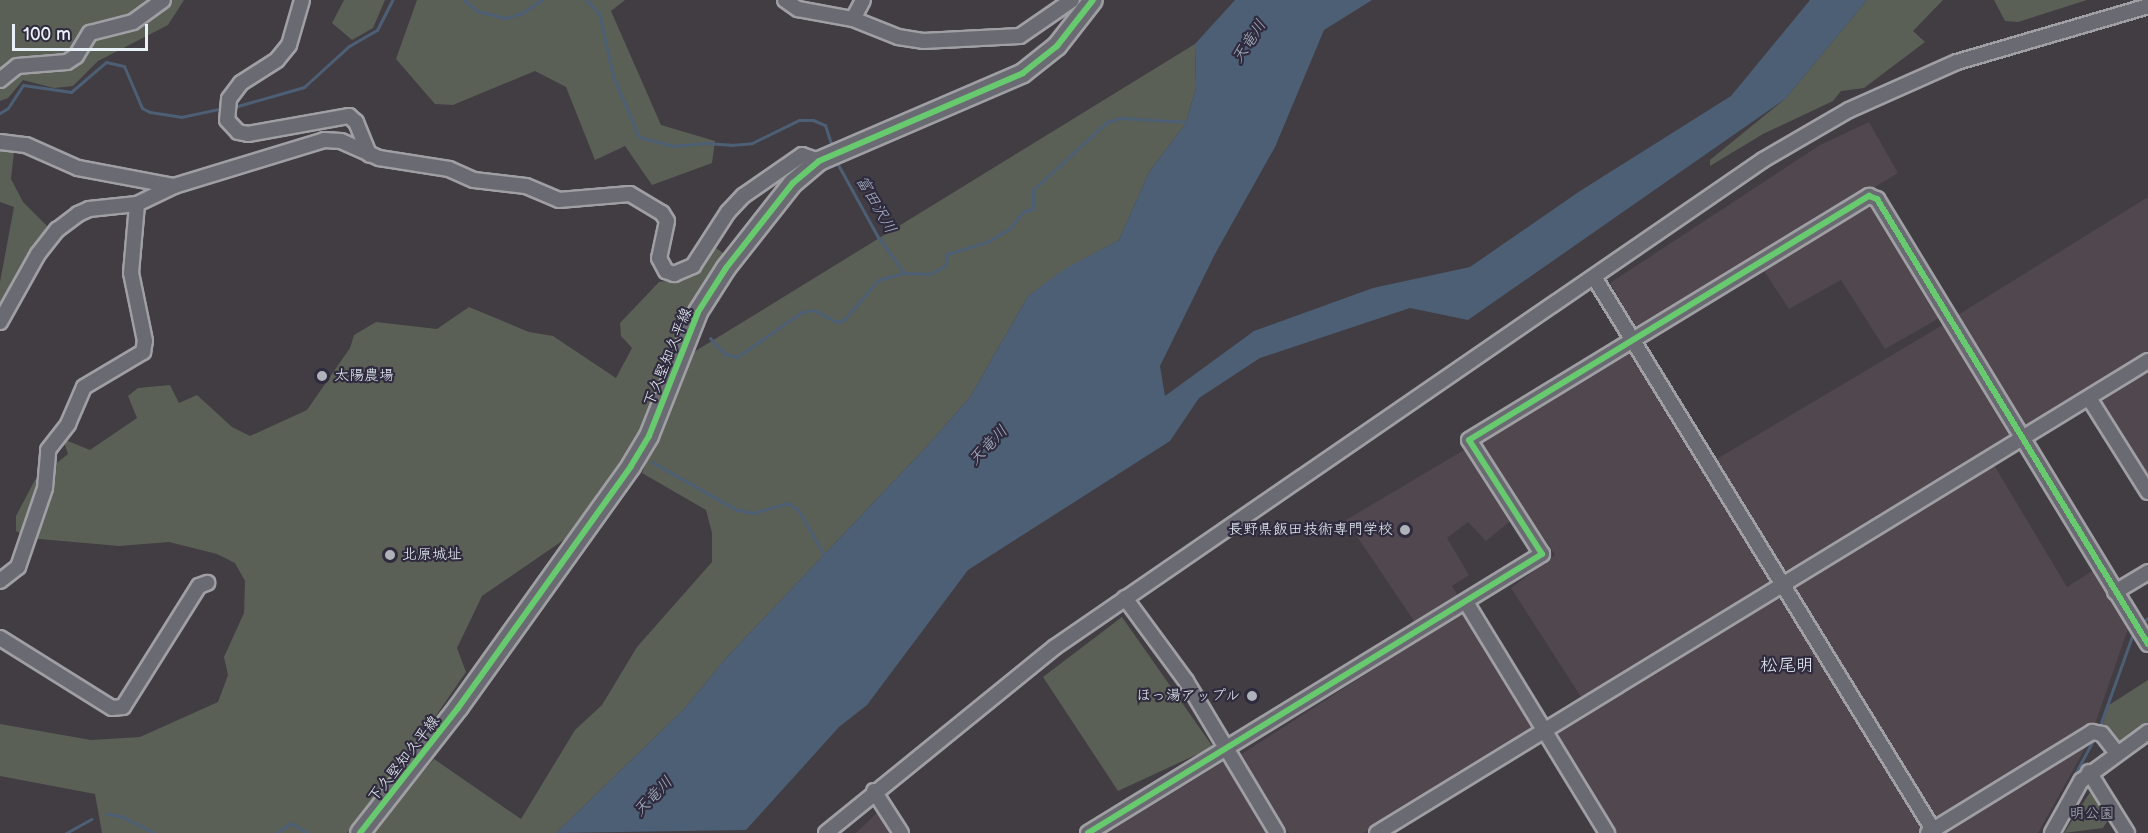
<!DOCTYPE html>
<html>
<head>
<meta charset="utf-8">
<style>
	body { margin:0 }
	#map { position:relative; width:2148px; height:833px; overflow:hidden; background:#413d43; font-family:"Balsamiq Sans","Klee One",sans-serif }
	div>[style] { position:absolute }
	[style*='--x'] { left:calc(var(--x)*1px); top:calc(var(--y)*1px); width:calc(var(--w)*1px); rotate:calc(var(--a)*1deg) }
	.built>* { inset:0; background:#50474f }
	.green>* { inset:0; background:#5b6056 }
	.water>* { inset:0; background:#4d5f75 }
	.stream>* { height:3px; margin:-1.5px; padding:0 1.5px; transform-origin:1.5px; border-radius:1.5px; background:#4d5f75 }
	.roads { filter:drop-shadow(2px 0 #a09fa4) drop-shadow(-2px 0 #a09fa4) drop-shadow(0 2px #a09fa4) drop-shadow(0 -2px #a09fa4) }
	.minor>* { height:14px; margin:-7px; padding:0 7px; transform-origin:7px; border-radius:7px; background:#6a6b72 }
	.major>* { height:18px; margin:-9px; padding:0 9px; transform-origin:9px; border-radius:9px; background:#6a6b72 }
	.cycleway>* { height:6px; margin:-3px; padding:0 3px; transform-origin:3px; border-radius:3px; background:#67ca6e }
	.dots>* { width:16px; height:16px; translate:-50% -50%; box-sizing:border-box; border:3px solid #2f2a3d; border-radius:50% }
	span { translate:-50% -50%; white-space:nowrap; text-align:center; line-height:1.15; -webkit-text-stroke:4.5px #2f2a3d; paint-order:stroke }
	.street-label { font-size:15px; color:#e8f1f8 }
	.poi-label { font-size:15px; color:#e8f1f8 }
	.left { translate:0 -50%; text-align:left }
	.right { translate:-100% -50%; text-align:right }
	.park-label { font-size:15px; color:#b1b9b8 }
	.water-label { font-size:16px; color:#aab8c6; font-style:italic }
	.quarter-label { font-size:18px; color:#e8f1f8 }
	.scale { position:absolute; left:12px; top:24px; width:136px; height:27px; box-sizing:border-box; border:3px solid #e8f1f8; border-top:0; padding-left:8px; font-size:18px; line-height:21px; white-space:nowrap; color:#e8f1f8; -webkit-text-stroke:4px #2f2a3d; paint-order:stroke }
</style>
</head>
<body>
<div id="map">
	<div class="built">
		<i style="clip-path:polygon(1869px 122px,1898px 173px,1637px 330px,1610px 283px,1820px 145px)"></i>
		<i style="clip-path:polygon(2148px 197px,2148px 357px,2024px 432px,1953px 318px)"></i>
		<i style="clip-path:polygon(1872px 201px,1943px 316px,1885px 349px,1841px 280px,1789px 309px,1762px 268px)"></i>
		<i style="clip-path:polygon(1946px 323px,2017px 437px,1784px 579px,1715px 460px)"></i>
		<i style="clip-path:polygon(1632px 349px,1776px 583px,1583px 700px,1511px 588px,1555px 555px,1480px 442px)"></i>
		<i style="clip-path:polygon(2148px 371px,2148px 479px,2099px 403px)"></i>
		<i style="clip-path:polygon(1464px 450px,1514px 518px,1486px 541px,1468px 522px,1447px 538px,1469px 575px,1452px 586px,1459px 598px,1416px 624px,1346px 520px)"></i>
		<i style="clip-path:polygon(1994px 465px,2067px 587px,2097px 568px,2130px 623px,2094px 727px,1937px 820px,1791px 587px)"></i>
		<i style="clip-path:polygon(1783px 594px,1927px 828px,1919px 833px,1615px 833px,1555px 733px)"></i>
		<i style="clip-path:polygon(1466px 610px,1537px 729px,1364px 833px,1289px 833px,1240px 755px)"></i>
		<i style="clip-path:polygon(2091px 738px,2038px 833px,1946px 833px,1945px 832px)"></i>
		<i style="clip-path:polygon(1228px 759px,1272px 833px,1106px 833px)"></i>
		<i style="clip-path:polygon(881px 809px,895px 833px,856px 833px)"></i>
	</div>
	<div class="green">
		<i style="clip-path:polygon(0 0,184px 0,168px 25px,98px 61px,73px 86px,54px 88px,23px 80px,8px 98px,0 101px)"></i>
		<i style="clip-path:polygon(344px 0,385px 0,373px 28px,352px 40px,332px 23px)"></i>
		<i style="clip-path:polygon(417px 0,625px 0,611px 11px,661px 125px,715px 141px,712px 163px,652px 185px,625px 146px,595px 160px,566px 87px,535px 71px,453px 105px,435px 104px,396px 59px)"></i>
		<i style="clip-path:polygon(1867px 0,1943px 0,1913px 31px,1925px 42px,1864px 88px,1841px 91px,1833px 101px,1763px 134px,1710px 166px,1710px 160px,1785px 99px)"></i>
		<i style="clip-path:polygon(1994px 0,2087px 0,2018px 22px,2005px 21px)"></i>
		<i style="clip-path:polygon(1195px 44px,1196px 87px,1186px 123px,1149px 172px,1119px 240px,1067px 268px,1028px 296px,970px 397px,929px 444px,727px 657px,684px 709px,556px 833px,371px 833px,434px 759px,521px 819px,575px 730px,602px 705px,637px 647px,712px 562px,712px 533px,706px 510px,642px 473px,689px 355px)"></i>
		<i style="clip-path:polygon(0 144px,14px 152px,11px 179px,23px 202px,50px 229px,0 315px,0 282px,14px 207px,0 202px)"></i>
		<i style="clip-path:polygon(716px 248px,727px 256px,682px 324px,640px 435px,565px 539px,482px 596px,457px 648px,466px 672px,389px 784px,347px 833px,102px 833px,95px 794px,0 776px,0 724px,91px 740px,140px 737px,218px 702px,228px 675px,224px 657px,244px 613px,245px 581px,235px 563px,217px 554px,169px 542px,119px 546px,28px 538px,16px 531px,16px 516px,35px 480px,68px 454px,63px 439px,90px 450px,137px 418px,128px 396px,138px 388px,170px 385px,179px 403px,197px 395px,232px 427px,250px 436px,307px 410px,350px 348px,354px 335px,376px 322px,437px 329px,469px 307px,529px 332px,553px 336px,616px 378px,632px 348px,621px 336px,620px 323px,659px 282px,693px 276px)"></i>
		<i style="clip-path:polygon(1122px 617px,1213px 747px,1118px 791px,1043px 677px)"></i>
		<i style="clip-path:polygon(2148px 680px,2148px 726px,2116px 748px,2101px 729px,2109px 705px)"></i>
		<i style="clip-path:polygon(2094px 786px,2111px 815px,2103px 828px,2064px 833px)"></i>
	</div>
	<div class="water">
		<i style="clip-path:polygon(1235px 0,1372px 0,1324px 30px,1275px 147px,1215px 254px,1160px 366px,1165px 396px,1254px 331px,1373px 288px,1470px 267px,1580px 191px,1731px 96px,1810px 0,1867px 0,1785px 99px,1468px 320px,1410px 308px,1260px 358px,1199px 398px,1170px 441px,968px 570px,867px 705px,839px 727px,746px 830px,556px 833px,684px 709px,727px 657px,929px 444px,970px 397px,1028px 296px,1066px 268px,1119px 240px,1149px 172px,1186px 123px,1196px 87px,1195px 44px)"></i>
	</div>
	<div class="stream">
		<i style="--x:464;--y:0;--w:17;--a:40"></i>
		<i style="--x:477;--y:11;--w:30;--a:14"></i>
		<i style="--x:506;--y:18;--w:17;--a:-17"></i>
		<i style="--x:522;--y:13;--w:24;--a:-33"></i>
		<i style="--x:586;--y:0;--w:18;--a:45"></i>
		<i style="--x:599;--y:13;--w:65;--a:77.5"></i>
		<i style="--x:613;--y:76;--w:66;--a:66.9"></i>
		<i style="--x:639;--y:137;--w:34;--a:15"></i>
		<i style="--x:672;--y:146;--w:33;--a:-5"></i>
		<i style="--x:705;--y:143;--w:26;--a:4"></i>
		<i style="--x:731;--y:145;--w:21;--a:-5"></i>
		<i style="--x:752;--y:143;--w:52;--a:-26.1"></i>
		<i style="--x:799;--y:120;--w:14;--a:0"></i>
		<i style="--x:813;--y:120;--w:13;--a:23"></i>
		<i style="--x:825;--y:125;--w:25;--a:72"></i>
		<i style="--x:234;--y:107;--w:73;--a:-15.9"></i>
		<i style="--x:304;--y:87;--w:61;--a:-42.3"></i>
		<i style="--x:349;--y:46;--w:32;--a:-30"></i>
		<i style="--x:377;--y:30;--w:34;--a:-63"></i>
		<i style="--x:0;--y:113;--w:9;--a:-32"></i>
		<i style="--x:8;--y:108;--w:27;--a:-57"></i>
		<i style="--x:23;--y:85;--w:49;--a:8.3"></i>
		<i style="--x:71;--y:92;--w:46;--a:-40.6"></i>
		<i style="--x:106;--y:62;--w:18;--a:13"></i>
		<i style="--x:124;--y:66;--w:46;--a:66.8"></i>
		<i style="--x:142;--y:108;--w:9;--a:27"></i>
		<i style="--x:150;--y:112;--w:31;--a:9"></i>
		<i style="--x:181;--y:117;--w:38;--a:-12"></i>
		<i style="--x:836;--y:161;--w:87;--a:61.1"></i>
		<i style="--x:878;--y:237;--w:44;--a:54.2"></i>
		<i style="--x:904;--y:273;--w:26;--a:2"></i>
		<i style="--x:930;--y:274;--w:18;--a:-29"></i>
		<i style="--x:946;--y:265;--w:11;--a:-85"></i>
		<i style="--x:947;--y:254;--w:42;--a:-16.7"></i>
		<i style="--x:987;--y:242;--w:26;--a:-31"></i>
		<i style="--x:1009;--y:229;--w:23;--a:-50"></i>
		<i style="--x:1024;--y:211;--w:9;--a:-13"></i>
		<i style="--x:1033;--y:209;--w:19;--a:-90"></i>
		<i style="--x:1033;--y:190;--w:100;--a:-42.6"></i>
		<i style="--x:1107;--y:122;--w:14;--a:-17"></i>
		<i style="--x:1120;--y:118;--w:68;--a:3.4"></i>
		<i style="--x:710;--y:338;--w:22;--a:47"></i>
		<i style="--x:725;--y:354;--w:12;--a:14"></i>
		<i style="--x:737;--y:357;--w:79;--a:-34.7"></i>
		<i style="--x:802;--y:312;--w:12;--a:-9"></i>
		<i style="--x:814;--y:310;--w:26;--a:28"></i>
		<i style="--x:837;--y:322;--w:7;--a:-16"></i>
		<i style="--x:844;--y:320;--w:52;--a:-49.6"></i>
		<i style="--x:878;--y:280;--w:27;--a:-15"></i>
		<i style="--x:652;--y:462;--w:98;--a:29.5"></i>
		<i style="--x:737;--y:510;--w:16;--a:11"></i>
		<i style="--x:753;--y:513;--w:36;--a:-16"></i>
		<i style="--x:788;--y:503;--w:12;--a:35"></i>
		<i style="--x:798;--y:510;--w:53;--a:59.6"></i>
		<i style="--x:2140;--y:624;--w:10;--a:-37"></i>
		<i style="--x:2099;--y:728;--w:106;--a:-70.2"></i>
		<i style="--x:107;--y:814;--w:14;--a:8"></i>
		<i style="--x:121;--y:816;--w:38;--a:27"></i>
		<i style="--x:66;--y:833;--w:29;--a:-29"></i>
		<i style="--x:276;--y:833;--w:18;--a:-34"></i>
		<i style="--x:291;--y:823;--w:19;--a:32"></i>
		<i style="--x:2043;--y:833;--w:109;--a:-61.6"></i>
	</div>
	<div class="roads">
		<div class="minor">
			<i style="--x:302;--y:0;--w:47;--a:106.1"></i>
			<i style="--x:289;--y:45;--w:19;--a:129"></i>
			<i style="--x:277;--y:60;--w:43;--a:147.4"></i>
			<i style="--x:241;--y:83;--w:20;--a:127"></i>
			<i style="--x:229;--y:99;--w:21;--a:95"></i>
			<i style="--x:227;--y:120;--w:16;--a:47"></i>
			<i style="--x:238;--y:132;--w:10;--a:11"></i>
			<i style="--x:248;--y:134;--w:103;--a:-10.1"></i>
			<i style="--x:349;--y:116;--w:9;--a:41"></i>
			<i style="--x:356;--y:122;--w:35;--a:68"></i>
			<i style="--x:785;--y:0;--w:16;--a:35"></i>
			<i style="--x:798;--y:9;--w:56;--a:10.3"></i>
			<i style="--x:853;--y:19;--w:48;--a:21.8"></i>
			<i style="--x:898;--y:37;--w:25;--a:9"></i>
			<i style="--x:923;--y:41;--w:97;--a:-3"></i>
			<i style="--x:1020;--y:36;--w:63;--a:-34.7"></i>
			<i style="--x:853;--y:19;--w:21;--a:-62"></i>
			<i style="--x:0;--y:80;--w:22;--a:-39"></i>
			<i style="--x:17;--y:66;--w:50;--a:-4.6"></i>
			<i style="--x:67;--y:62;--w:11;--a:-34"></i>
			<i style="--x:76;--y:56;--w:27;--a:-59"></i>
			<i style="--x:90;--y:33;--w:44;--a:-14.3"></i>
			<i style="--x:133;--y:22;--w:37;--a:-36"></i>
			<i style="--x:0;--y:142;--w:26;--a:7"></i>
			<i style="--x:26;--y:145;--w:57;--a:23.9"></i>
			<i style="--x:78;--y:168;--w:98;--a:10.6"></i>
			<i style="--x:1594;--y:277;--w:652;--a:58.48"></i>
			<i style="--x:0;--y:322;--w:78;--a:-60.8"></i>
			<i style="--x:38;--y:254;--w:31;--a:-52"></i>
			<i style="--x:57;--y:230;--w:26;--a:-37"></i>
			<i style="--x:78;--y:214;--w:12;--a:-24"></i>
			<i style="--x:89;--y:209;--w:48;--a:-5.9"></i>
			<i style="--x:137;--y:204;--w:41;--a:-25.9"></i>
			<i style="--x:174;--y:186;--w:157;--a:-17"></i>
			<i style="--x:324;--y:140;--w:17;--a:3"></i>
			<i style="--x:341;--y:141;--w:42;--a:24.1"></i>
			<i style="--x:379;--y:158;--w:71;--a:8.9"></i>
			<i style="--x:449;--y:169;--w:27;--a:24"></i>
			<i style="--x:474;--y:180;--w:52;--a:6.6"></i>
			<i style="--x:526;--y:186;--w:36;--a:23"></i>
			<i style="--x:559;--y:200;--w:71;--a:-4.8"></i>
			<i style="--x:630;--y:194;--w:37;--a:31"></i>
			<i style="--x:662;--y:213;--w:9;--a:58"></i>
			<i style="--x:667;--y:221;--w:38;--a:102"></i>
			<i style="--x:659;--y:258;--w:15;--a:62"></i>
			<i style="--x:666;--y:271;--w:9;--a:21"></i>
			<i style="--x:674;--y:274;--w:21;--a:-23"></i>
			<i style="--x:693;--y:266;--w:64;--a:-57.1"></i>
			<i style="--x:728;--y:212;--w:22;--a:-47"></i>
			<i style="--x:743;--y:196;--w:72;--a:-34.8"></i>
			<i style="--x:802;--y:155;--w:18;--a:19"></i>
			<i style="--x:2089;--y:398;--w:111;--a:57.9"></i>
			<i style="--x:0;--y:581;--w:23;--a:-38"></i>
			<i style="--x:18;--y:567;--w:83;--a:-71.1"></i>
			<i style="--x:45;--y:488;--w:38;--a:-85"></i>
			<i style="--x:48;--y:450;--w:33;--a:-52"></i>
			<i style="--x:68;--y:424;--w:40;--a:-66.6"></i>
			<i style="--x:84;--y:387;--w:69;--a:-30.7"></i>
			<i style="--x:143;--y:352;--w:11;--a:-80"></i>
			<i style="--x:145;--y:341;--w:69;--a:-101.6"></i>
			<i style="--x:131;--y:273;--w:69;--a:-85"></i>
			<i style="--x:2115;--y:592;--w:39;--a:-31"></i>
			<i style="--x:1125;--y:598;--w:103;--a:53.7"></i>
			<i style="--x:1186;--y:681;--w:177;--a:59.1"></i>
			<i style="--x:1466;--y:602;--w:271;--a:58.6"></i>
			<i style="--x:0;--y:638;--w:132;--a:32"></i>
			<i style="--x:112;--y:708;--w:11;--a:-5"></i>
			<i style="--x:123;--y:707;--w:143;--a:-57.9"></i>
			<i style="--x:199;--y:586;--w:9;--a:-21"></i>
			<i style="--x:2089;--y:772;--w:72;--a:58.1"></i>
			<i style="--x:874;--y:791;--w:50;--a:57.3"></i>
			<i style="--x:826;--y:833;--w:295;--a:-39.1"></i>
			<i style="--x:1055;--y:647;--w:859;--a:-34.52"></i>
			<i style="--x:1763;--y:160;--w:99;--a:-30.2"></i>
			<i style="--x:1849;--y:110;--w:118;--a:-24"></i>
			<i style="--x:1957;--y:62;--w:199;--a:-16.3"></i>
			<i style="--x:1088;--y:833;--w:533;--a:-31.57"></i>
			<i style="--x:1542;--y:554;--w:135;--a:-122.6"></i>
			<i style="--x:1469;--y:440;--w:469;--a:-31.4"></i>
			<i style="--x:1869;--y:196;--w:9;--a:21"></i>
			<i style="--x:1877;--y:199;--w:521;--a:58.66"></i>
			<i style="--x:1377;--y:833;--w:904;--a:-31.47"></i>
			<i style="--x:1928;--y:833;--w:193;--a:-31.6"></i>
			<i style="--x:2092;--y:732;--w:10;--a:11"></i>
			<i style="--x:2102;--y:734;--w:24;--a:52"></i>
			<i style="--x:2052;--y:833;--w:60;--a:-60.9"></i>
			<i style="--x:2081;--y:781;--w:83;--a:-36.2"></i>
		</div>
		<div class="major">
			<i style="--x:360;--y:833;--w:159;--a:-51.9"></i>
			<i style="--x:458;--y:708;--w:297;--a:-54.4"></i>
			<i style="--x:631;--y:466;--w:35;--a:-59"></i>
			<i style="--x:649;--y:436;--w:133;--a:-68.4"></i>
			<i style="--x:698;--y:312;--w:52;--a:-57.5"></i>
			<i style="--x:726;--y:268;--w:108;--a:-51.8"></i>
			<i style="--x:793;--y:183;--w:34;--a:-40"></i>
			<i style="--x:819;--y:161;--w:222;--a:-23.3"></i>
			<i style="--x:1023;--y:73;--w:43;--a:-38.5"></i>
			<i style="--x:1057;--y:46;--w:58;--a:-52"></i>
		</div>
	</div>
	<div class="cycleway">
		<i style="--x:360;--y:833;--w:159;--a:-51.9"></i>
		<i style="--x:458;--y:708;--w:297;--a:-54.4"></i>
		<i style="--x:631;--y:466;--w:35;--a:-59"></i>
		<i style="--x:649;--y:436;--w:133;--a:-68.4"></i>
		<i style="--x:698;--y:312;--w:52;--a:-57.5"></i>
		<i style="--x:726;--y:268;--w:108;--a:-51.8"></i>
		<i style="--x:793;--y:183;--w:34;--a:-40"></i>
		<i style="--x:819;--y:161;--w:222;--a:-23.3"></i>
		<i style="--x:1023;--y:73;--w:43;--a:-38.5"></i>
		<i style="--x:1057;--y:46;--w:58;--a:-52"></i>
		<i style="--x:1088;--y:833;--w:533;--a:-31.57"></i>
		<i style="--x:1542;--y:554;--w:135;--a:-122.6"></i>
		<i style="--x:1469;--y:440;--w:469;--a:-31.4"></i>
		<i style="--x:1869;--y:196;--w:9;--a:21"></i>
		<i style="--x:1877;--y:199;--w:521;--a:58.66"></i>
	</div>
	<div class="dots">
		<i style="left:322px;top:376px;background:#aeb2b9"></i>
		<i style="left:1405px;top:530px;background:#aeb2b9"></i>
		<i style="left:390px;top:555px;background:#aeb2b9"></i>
		<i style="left:1252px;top:696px;background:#aeb2b9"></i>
	</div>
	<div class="street-label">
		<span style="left:668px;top:357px;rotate:-68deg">下久堅知久平線</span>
		<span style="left:404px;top:759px;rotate:-52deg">下久堅知久平線</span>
	</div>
	<div class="poi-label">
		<span class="left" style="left:334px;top:376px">太陽農場</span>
		<span class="right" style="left:1393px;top:530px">長野県飯田技術専門学校</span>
		<span class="left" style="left:402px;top:555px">北原城址</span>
		<span class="right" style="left:1240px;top:696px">ほっ湯アップル</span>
	</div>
	<div class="park-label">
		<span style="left:2092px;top:814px">明公園</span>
	</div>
	<div class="water-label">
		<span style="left:1250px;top:42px;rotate:-56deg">天竜川</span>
		<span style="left:875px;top:205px;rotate:60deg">富田沢川</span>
		<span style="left:989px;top:446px;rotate:-46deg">天竜川</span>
		<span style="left:654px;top:797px;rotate:-46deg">天竜川</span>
	</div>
	<div class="quarter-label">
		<span style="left:1787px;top:666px">松尾明</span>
	</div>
	<div class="scale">100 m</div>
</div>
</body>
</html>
